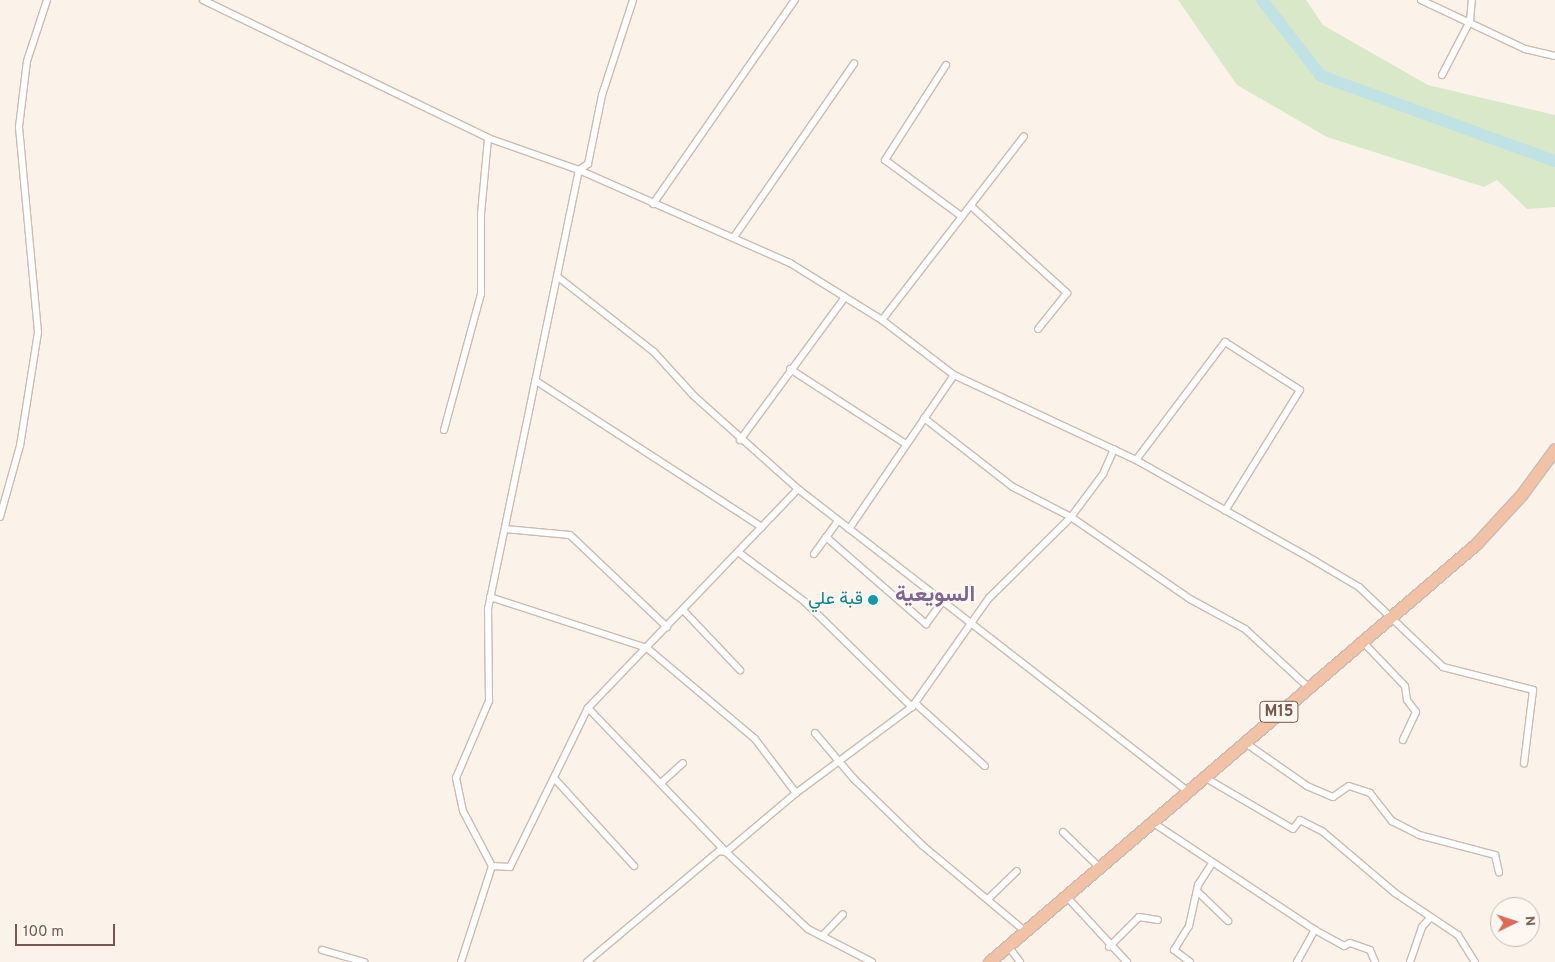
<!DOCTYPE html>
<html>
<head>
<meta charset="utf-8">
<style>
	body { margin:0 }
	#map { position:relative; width:1555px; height:962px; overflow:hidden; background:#fbf3ea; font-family:Overpass,Vazirmatn,sans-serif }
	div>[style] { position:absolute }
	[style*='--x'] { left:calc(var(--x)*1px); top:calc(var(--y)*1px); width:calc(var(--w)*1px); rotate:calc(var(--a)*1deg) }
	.green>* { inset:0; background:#d9e8c9 }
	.river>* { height:12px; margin:-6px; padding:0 6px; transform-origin:6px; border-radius:6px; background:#c0e2e4 }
	.roads { filter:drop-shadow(1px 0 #cdbbb1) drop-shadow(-1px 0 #cdbbb1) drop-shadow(0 1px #cdbbb1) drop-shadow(0 -1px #cdbbb1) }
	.minor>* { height:6px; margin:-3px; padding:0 3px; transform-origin:3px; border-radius:3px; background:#fff }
	.trunk>* { height:11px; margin:-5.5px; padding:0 5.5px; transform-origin:5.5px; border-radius:5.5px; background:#f2c2a7 }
	.dots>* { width:14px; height:14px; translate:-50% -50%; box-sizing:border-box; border:2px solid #fef7f1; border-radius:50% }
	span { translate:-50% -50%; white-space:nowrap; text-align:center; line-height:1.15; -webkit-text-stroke:4.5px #fef7f1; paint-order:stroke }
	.shield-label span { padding:1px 4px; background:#fef7f1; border:1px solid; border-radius:4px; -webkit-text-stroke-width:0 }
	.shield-label { font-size:16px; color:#75594f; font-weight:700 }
	.culture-label { font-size:18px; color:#0d838f }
	.right { translate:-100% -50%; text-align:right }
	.district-label { font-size:22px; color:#7e6790; font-weight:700 }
	.north { position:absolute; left:1490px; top:897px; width:50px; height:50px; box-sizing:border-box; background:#fef7f1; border:1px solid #c7b8b0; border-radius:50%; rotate:86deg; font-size:14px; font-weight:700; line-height:20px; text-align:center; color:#75594f }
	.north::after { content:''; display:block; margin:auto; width:18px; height:22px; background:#db6a59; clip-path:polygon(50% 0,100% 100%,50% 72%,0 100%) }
	.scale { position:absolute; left:15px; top:924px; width:100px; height:22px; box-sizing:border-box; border:2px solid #75594f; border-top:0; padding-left:6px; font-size:15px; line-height:18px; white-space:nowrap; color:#75594f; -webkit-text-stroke:4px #fef7f1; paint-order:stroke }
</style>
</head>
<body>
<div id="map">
	<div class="green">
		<i style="clip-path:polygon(1178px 0,1306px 0,1323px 25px,1428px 85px,1555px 115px,1555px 207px,1527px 209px,1497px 180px,1484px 187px,1327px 137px,1237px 85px)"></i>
	</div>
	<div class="river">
		<i style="--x:1262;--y:0;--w:96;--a:52.2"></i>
		<i style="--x:1321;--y:76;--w:249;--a:20"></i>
	</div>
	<div class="roads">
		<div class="minor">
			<i style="--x:203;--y:0;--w:317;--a:25.8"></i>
			<i style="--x:488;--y:138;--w:96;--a:19.4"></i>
			<i style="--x:579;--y:170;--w:231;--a:23.8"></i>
			<i style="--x:790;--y:263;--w:108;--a:31.8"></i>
			<i style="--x:882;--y:320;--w:91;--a:37.4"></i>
			<i style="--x:954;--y:375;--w:201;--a:25"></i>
			<i style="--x:1136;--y:460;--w:206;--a:29.4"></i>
			<i style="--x:1315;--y:561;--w:51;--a:30.6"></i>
			<i style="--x:1359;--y:587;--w:116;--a:43.6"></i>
			<i style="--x:1443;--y:667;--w:93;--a:14.3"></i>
			<i style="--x:1533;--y:690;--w:74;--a:97"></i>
			<i style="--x:1421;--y:0;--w:115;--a:25.2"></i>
			<i style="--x:1525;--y:49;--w:31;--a:13"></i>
			<i style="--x:946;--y:65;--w:113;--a:122.7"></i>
			<i style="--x:885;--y:160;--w:93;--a:36.3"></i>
			<i style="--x:1442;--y:75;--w:61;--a:-62.6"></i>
			<i style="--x:1470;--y:21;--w:21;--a:-85"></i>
			<i style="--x:653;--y:204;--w:249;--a:-55.2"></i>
			<i style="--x:971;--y:206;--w:130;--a:42.2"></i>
			<i style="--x:1067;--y:293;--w:46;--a:128.9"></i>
			<i style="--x:734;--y:237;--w:211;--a:-55.3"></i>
			<i style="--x:558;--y:277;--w:122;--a:38"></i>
			<i style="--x:654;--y:352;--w:59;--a:47.7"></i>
			<i style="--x:694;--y:396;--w:140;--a:41.8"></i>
			<i style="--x:798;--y:489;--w:492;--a:37.8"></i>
			<i style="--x:882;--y:320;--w:232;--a:-52.3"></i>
			<i style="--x:790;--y:369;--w:138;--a:32.9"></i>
			<i style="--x:536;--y:381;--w:269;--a:32.9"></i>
			<i style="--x:924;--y:418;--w:113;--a:37.8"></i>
			<i style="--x:1013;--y:487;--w:65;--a:27.3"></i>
			<i style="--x:1071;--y:517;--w:145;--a:34.6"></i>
			<i style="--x:1190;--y:599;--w:63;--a:28.6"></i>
			<i style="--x:1245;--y:629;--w:86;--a:42.6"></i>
			<i style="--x:444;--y:430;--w:141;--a:-74.8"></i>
			<i style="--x:481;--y:294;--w:80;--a:-90"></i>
			<i style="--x:481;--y:214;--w:76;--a:-84.7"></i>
			<i style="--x:740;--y:440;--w:177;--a:-53.7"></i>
			<i style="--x:1136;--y:460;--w:148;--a:-53"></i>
			<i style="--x:1225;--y:342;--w:89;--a:32.6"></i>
			<i style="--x:1300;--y:390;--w:142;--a:121.8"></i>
			<i style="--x:0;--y:517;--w:74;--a:-74.3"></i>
			<i style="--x:20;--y:446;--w:115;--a:-81"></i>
			<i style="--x:38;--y:332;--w:206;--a:-95.3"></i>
			<i style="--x:19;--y:127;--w:66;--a:-83.1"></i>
			<i style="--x:27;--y:61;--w:64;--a:-71.8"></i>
			<i style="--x:505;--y:529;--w:65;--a:5.3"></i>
			<i style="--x:570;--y:535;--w:134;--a:43.5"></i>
			<i style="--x:849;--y:529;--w:186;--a:-55.7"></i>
			<i style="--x:826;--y:537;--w:133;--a:41"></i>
			<i style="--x:926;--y:624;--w:27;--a:-54"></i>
			<i style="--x:738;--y:552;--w:84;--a:36.7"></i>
			<i style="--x:805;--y:602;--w:150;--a:44.5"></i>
			<i style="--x:814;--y:554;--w:41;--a:-54"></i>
			<i style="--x:490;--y:597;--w:165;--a:18"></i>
			<i style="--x:647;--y:648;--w:141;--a:40.1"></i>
			<i style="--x:755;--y:739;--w:68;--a:52.8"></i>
			<i style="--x:683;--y:610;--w:83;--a:46.5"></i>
			<i style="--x:1362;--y:641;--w:62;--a:46.3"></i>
			<i style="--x:1405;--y:686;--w:14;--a:82"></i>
			<i style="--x:1407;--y:700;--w:15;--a:53"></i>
			<i style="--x:1416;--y:712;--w:31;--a:115"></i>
			<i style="--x:915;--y:703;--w:94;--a:42"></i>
			<i style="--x:588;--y:708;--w:199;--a:46.2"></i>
			<i style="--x:726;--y:852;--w:112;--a:43.2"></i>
			<i style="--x:808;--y:929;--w:72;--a:27.3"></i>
			<i style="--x:815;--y:733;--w:60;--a:49.7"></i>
			<i style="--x:854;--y:779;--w:95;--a:44.1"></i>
			<i style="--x:922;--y:845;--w:134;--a:39.9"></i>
			<i style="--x:1244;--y:742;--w:77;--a:34.9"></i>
			<i style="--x:1307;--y:786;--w:28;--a:23"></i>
			<i style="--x:1333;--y:797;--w:19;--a:-35"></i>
			<i style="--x:1349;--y:786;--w:22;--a:18"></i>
			<i style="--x:1370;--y:793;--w:36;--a:52"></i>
			<i style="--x:1392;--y:821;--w:30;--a:27"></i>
			<i style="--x:1419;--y:835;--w:79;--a:14.7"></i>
			<i style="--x:1495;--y:855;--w:18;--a:77"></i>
			<i style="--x:1204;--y:777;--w:103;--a:30.3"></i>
			<i style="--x:1293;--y:829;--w:11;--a:-52"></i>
			<i style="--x:1300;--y:820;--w:25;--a:27"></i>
			<i style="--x:1322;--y:831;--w:96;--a:40.3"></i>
			<i style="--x:1395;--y:893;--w:76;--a:33.7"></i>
			<i style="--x:1458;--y:935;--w:32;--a:58"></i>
			<i style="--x:554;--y:778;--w:119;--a:47.7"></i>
			<i style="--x:662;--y:782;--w:28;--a:-42"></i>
			<i style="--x:1152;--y:822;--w:196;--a:33.5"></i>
			<i style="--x:1315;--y:930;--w:33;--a:29"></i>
			<i style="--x:1344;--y:946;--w:7;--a:-27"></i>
			<i style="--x:1350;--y:943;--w:21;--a:19"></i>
			<i style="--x:1370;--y:950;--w:13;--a:67"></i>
			<i style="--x:1063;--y:832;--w:50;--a:44.2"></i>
			<i style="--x:492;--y:866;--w:18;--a:3"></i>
			<i style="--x:510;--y:867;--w:177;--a:-63.9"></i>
			<i style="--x:588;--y:708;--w:303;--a:-46.2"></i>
			<i style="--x:1198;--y:892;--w:42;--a:44"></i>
			<i style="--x:1066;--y:896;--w:90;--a:47.3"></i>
			<i style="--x:988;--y:899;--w:40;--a:-44"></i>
			<i style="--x:822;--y:936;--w:30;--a:-46"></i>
			<i style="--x:1008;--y:946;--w:20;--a:53"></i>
			<i style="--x:1109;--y:947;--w:42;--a:-45"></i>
			<i style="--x:1139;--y:917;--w:19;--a:9"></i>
			<i style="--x:322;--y:950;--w:44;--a:15.9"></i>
			<i style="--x:461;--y:962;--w:101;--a:-72.1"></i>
			<i style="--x:492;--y:866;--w:62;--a:-117.8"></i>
			<i style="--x:463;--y:811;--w:34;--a:-102"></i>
			<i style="--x:456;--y:778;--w:84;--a:-66.8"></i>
			<i style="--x:489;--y:701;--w:92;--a:-90.6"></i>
			<i style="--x:488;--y:609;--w:448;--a:-78.3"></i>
			<i style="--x:579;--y:170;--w:11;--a:-34"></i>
			<i style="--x:588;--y:164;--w:70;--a:-78.5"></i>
			<i style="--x:602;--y:95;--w:100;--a:-71.9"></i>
			<i style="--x:587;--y:962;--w:172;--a:-40.1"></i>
			<i style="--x:719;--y:851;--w:7;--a:8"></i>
			<i style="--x:726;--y:852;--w:92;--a:-40.1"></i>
			<i style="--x:796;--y:793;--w:144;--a:-36.6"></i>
			<i style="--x:912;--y:707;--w:133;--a:-54.8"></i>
			<i style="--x:989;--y:598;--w:115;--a:-44.6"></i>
			<i style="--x:1071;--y:517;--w:54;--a:-53.3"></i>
			<i style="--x:1103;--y:474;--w:27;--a:-66"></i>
			<i style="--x:1190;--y:962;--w:20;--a:-143"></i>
			<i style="--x:1174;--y:950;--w:28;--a:-58"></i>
			<i style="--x:1189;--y:926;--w:42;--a:-77.6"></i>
			<i style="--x:1198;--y:885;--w:24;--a:-57"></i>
			<i style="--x:1297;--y:962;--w:37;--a:-61"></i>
			<i style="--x:1410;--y:962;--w:37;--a:-71"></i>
			<i style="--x:1422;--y:927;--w:11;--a:-49"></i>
		</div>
		<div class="trunk">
			<i style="--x:989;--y:962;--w:642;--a:-40.64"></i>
			<i style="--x:1476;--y:544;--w:68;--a:-47.4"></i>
			<i style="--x:1522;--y:494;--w:56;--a:-53.7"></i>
		</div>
	</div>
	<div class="dots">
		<i style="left:873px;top:600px;background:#0f9aa8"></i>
	</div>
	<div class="shield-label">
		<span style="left:1279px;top:712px">M15</span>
	</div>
	<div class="culture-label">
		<span class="right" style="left:863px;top:600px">قبة علي</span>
	</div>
	<div class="district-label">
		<span style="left:935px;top:596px">السويعية</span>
	</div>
	<div class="north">N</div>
	<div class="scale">100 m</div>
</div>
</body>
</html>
